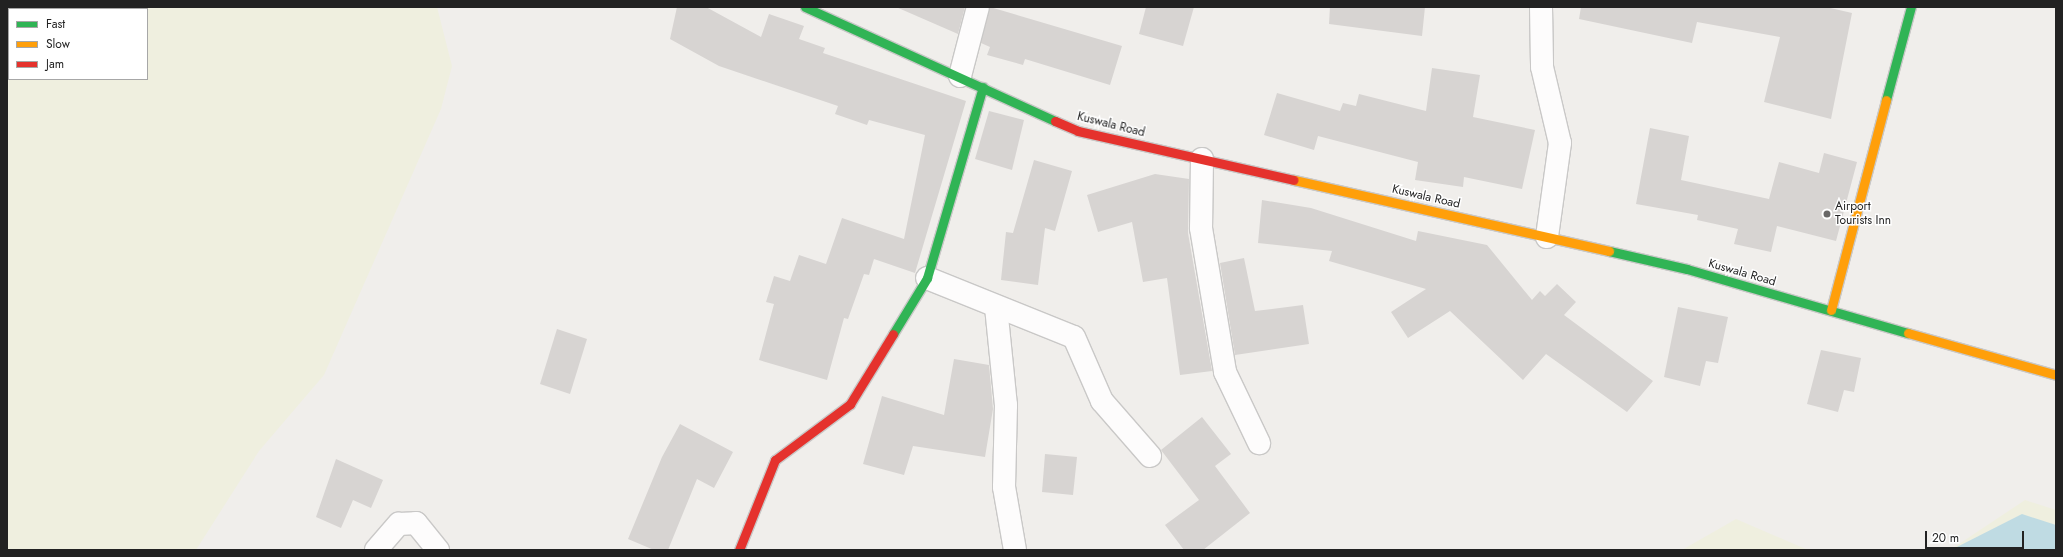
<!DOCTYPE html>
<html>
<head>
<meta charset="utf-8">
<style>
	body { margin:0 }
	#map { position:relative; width:2063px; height:557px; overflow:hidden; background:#f0eeeb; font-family:Jost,sans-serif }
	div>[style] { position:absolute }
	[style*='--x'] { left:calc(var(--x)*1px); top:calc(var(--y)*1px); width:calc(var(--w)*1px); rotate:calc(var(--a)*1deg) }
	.farmland>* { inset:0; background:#efefdf }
	.water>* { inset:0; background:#bfdbe3 }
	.building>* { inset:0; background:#d7d4d2 }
	.roads { filter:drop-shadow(1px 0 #c9c8c7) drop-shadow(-1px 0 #c9c8c7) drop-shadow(0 1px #c9c8c7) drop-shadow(0 -1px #c9c8c7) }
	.street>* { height:22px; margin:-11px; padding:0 11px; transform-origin:11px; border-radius:11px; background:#fdfcfc }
	.fast>* { height:9px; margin:-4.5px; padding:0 4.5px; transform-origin:4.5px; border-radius:4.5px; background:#30b455 }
	.slow>* { height:9px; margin:-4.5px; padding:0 4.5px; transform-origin:4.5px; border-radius:4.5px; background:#ff9f0a }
	.jam>* { height:9px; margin:-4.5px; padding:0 4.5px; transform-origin:4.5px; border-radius:4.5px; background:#e5322d }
	.dots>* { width:11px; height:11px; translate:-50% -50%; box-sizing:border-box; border:2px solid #fff; border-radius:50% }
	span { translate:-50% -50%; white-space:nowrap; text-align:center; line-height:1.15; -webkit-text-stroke:3px #fff; paint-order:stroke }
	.street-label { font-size:12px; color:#222 }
	.poi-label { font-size:12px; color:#222 }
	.left { translate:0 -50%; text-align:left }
	.frame { position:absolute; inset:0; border:8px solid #222; pointer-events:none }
	.legend { position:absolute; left:8px; top:8px; width:140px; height:72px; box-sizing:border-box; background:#fff; border:1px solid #a7a7a7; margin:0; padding:5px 7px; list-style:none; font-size:12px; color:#222 }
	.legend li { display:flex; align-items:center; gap:8px; height:20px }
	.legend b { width:20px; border:1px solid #a7a7a7 }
	.scale { position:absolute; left:1925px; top:531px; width:99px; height:18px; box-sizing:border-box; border:2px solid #222; border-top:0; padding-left:5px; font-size:12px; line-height:14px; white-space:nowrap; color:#222; -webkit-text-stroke:3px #fff; paint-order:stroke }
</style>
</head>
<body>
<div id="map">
	<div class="farmland">
		<i style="clip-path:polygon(evenodd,7px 7px,437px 7px,452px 66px,441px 109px,324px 375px,259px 451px,196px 550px,7px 550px,7px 7px,9px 9px,147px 9px,147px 79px,9px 79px,9px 9px)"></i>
		<i style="clip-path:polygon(2025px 500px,2056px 510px,2056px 550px,1950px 550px)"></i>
		<i style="clip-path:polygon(1736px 519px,1808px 550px,1682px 550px)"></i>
	</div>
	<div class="water">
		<i style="clip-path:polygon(2022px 514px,2056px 525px,2056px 550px,1951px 550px)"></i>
	</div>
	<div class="building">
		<i style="clip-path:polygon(677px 7px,706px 7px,761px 37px,769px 14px,804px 26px,799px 39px,825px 48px,823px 53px,966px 101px,915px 273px,874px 259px,869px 275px,864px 274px,848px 319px,844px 318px,827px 380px,759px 360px,774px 304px,766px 302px,774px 276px,790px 281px,799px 255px,826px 264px,842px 218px,904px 239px,925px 135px,869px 120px,867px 125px,835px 114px,838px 106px,719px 66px,670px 39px)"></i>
		<i style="clip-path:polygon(896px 7px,965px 7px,958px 34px)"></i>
		<i style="clip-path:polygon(990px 7px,1122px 46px,1110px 85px,1025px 59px,1023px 65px,987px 55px,990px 47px,981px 43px)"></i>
		<i style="clip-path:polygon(1146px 7px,1194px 7px,1183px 46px,1139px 34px)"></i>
		<i style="clip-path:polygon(1330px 7px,1425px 7px,1422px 36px,1329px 24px)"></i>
		<i style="clip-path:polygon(1581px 7px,1826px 7px,1852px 13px,1831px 119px,1764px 102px,1780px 37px,1697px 22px,1692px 43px,1579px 19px)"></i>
		<i style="clip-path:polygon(1432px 68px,1480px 75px,1473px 117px,1535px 130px,1522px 189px,1464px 177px,1463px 187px,1415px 180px,1418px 162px,1318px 136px,1314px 150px,1264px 135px,1277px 93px,1340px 111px,1343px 103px,1356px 106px,1359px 94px,1426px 111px)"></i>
		<i style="clip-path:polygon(989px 111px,1024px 120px,1012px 170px,975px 159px)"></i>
		<i style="clip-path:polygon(1650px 128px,1689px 136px,1681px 180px,1769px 199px,1779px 162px,1819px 173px,1824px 153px,1857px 162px,1836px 241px,1777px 226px,1771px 252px,1734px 244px,1738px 229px,1697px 220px,1698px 215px,1636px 204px)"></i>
		<i style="clip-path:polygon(1034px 160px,1072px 171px,1055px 231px,1045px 228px,1038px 285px,1001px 280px,1006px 232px,1013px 233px)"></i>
		<i style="clip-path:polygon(1155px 174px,1189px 179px,1188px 233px,1212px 371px,1180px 375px,1167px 278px,1143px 282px,1132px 222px,1098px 232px,1087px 195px)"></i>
		<i style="clip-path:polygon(1262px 200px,1311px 208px,1416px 241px,1418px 231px,1487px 245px,1532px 300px,1540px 291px,1545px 296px,1557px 284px,1576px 302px,1564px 315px,1653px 381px,1627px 412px,1546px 354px,1523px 380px,1450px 311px,1408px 338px,1391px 312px,1426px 289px,1329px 261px,1332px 251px,1258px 243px)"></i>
		<i style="clip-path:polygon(1244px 258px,1255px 311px,1303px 305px,1309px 344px,1235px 355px,1220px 263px)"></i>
		<i style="clip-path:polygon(1678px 307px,1728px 317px,1718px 363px,1706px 361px,1700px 386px,1664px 377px)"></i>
		<i style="clip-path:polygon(557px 329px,587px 339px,570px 394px,540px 384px)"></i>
		<i style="clip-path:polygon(1821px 350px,1861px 358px,1854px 392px,1844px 390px,1838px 412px,1807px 404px)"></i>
		<i style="clip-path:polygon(954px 359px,989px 365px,993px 409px,985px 457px,913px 446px,904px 475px,863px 464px,882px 396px,944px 415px)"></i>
		<i style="clip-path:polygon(1202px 417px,1231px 454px,1215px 466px,1250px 513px,1203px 550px,1184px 550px,1165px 525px,1199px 500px,1161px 450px)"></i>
		<i style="clip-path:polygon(680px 424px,733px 452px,714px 488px,697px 479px,668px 550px,654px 550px,628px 539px,662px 457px)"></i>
		<i style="clip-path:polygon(1045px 454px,1077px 457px,1073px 495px,1042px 492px)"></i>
		<i style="clip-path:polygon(336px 459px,383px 480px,371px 508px,353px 500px,341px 528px,316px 517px)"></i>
	</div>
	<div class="roads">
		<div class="street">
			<i style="--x:1541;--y:7;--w:60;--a:89"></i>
			<i style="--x:1542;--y:67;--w:78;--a:76.7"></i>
			<i style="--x:1560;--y:143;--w:95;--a:97.9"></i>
			<i style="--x:960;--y:76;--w:71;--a:-75.4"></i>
			<i style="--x:1202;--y:159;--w:69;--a:90.8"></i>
			<i style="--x:1201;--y:228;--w:146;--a:80.5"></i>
			<i style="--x:1225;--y:372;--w:79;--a:64.4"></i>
			<i style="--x:927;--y:278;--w:158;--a:21.9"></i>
			<i style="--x:1074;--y:337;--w:70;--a:66.4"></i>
			<i style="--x:1102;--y:401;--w:73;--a:48.9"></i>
			<i style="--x:996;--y:307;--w:99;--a:84.2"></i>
			<i style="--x:1006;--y:405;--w:82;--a:91.4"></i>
			<i style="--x:1004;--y:487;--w:64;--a:80.1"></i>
			<i style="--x:376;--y:550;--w:35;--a:-49"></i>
			<i style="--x:399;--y:524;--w:17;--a:-3"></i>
			<i style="--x:416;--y:523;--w:35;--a:51"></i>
		</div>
		<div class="fast">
			<i style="--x:805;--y:7;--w:275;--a:24.5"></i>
			<i style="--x:1886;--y:100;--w:96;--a:-75"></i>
			<i style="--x:1609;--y:251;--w:80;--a:13"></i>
			<i style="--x:1687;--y:269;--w:230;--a:16.2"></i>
			<i style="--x:893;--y:334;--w:66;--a:-58.7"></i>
			<i style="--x:927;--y:278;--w:199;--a:-73.7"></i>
		</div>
		<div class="slow">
			<i style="--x:1294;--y:180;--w:323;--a:12.7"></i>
			<i style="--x:1831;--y:310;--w:217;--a:-75.3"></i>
			<i style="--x:1908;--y:333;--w:154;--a:15.8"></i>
		</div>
		<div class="jam">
			<i style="--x:1055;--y:121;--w:25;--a:23"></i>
			<i style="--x:1078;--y:131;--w:221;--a:12.8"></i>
			<i style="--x:739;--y:550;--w:97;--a:-68.2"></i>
			<i style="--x:775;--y:460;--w:94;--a:-36.7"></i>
			<i style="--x:850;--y:404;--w:82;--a:-58.4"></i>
		</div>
	</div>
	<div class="dots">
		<i style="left:1827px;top:214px;background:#6a6968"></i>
	</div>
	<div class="street-label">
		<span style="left:1111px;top:125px;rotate:14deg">Kuswala Road</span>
		<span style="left:1426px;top:197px;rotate:13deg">Kuswala Road</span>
		<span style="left:1742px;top:273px;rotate:16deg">Kuswala Road</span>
	</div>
	<div class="poi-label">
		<span class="left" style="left:1835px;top:214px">Airport<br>Tourists Inn</span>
	</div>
	<div class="frame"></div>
	<ul class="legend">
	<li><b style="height:5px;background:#30b455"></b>Fast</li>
	<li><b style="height:5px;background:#ff9f0a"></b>Slow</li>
	<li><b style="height:5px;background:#e5322d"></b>Jam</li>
	</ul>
	<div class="scale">20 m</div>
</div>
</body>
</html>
